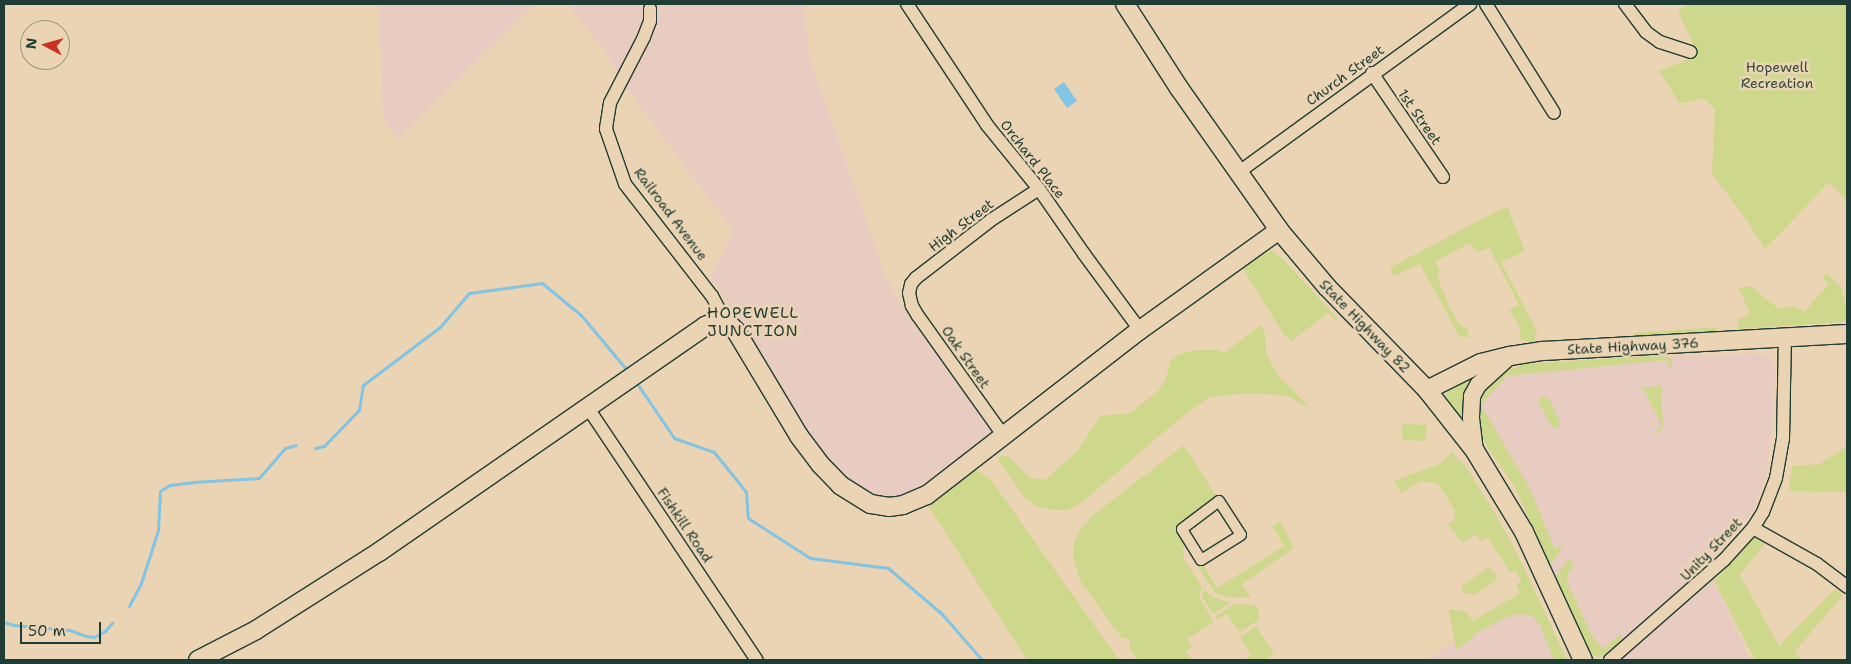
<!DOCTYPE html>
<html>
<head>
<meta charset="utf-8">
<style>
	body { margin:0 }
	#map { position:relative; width:1851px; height:664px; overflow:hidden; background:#ebd4b4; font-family:"Shantell Sans",sans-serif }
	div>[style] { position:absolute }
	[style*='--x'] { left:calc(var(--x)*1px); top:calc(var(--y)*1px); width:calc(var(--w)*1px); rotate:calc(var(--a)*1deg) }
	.built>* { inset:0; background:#e8ccc1 }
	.green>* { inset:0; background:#cdd88c }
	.water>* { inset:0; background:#82c4e3 }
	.stream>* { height:3px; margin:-1.5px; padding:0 1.5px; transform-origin:1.5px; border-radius:1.5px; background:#82c4e3 }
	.roads { filter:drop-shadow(1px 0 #1f3d34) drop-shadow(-1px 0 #1f3d34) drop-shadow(0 1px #1f3d34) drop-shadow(0 -1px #1f3d34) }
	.pedestrian>* { height:10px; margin:-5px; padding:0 5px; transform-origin:5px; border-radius:5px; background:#ebd4b4 }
	.minor>* { height:12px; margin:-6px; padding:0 6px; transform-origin:6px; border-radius:6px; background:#ebd4b4 }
	.tertiary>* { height:16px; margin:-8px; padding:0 8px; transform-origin:8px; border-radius:8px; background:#ebd4b4 }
	.secondary>* { height:18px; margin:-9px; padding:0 9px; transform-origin:9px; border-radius:9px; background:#ebd4b4 }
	span { translate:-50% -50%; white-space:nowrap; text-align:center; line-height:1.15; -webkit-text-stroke:5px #ebd4b4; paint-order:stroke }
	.park-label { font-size:14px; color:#304c3d }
	.street-label { font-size:14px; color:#1f3d34 }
	.quarter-label { font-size:16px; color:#1f3d34; letter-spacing:1px }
	.frame { position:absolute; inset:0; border:5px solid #1f3d34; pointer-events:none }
	.north { position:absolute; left:20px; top:20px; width:50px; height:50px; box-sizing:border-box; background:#ebd4b4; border:1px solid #999881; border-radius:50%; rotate:276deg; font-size:14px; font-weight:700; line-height:20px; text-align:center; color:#1f3d34 }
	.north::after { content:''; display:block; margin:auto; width:18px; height:22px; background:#c8321e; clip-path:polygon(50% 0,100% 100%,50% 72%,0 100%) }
	.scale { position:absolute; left:20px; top:622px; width:81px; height:22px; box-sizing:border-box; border:2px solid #1f3d34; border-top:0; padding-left:6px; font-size:15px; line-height:18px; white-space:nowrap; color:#1f3d34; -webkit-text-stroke:4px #ebd4b4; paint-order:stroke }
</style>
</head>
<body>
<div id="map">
	<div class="built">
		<i style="clip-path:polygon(379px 4px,535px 4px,398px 139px,383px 118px)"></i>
		<i style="clip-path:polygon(577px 4px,804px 4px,809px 54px,884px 274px,908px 316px,995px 431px,915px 489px,893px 499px,869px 498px,850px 485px,829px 463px,800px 423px,710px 275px,725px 250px,733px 231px,626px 87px,607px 54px,571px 9px)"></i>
		<i style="clip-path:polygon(1759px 353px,1771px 358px,1775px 366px,1774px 417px,1765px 479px,1752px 513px,1721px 550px,1674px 595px,1618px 643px,1592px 654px,1549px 562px,1527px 503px,1480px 429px,1481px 392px,1501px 375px,1651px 357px)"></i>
		<i style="clip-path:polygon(1713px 579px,1751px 660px,1619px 660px)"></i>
		<i style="clip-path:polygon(1534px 591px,1567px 660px,1428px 660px,1472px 628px)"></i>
	</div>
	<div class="green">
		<i style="clip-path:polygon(1687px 4px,1847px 4px,1847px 201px,1829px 182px,1765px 249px,1746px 219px,1712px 174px,1715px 109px,1703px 98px,1680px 104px,1659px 71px,1695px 57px,1696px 50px,1678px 12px)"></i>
		<i style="clip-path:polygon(1507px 206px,1525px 251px,1501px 262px,1538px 333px,1534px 335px,1536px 342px,1521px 340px,1519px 326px,1509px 310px,1519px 305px,1489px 248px,1477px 252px,1470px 243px,1436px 261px,1440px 271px,1437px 276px,1449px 306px,1459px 324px,1468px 329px,1469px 338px,1459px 336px,1420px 264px,1394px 276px,1389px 268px)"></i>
		<i style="clip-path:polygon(1271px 250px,1282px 258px,1338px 319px,1335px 320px,1328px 313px,1292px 341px,1285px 336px,1243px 269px,1243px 267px)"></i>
		<i style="clip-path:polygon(1826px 274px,1829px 275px,1841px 288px,1847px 308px,1846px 318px,1842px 322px,1736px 329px,1739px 319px,1750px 314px,1739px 288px,1750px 286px,1779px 309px,1794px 306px,1804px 312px,1829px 284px,1822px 277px)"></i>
		<i style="clip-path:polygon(1261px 325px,1265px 334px,1266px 354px,1278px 375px,1311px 409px,1288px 396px,1249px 393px,1210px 397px,1174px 423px,1084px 501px,1067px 510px,1051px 510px,1039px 507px,1025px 498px,998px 460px,1001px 455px,1009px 457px,1029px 477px,1040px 480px,1046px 479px,1078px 450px,1100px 416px,1130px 413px,1158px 391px,1166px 379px,1170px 361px,1179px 354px,1198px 350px,1218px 350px,1224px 353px)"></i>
		<i style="clip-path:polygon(1717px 327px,1717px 331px,1636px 336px,1634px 333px)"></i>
		<i style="clip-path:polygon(1664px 355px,1672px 359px,1672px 368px,1669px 368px,1668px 360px,1507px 376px,1481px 405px,1530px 489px,1555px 549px,1564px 544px,1554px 561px,1549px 564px,1515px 487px,1487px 447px,1477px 427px,1480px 390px,1498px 373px,1525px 364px)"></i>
		<i style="clip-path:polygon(1482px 373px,1464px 421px,1443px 396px,1454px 387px)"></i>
		<i style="clip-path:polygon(1661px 386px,1663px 425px,1662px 429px,1657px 435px,1655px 432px,1662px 425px,1643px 389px,1635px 388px)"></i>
		<i style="clip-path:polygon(1542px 396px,1549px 399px,1560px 422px,1559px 428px,1552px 427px,1538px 402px)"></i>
		<i style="clip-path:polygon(1402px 424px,1427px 425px,1426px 441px,1402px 440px)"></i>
		<i style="clip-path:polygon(1847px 444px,1847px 492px,1789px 491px,1792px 466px,1820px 464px,1843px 449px)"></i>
		<i style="clip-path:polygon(1184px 445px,1219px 501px,1182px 529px,1187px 537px,1183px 548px,1184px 559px,1202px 587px,1199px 597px,1214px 622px,1187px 639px,1192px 647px,1186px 652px,1191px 660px,1138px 660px,1130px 649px,1129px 639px,1122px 638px,1081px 582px,1074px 561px,1073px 546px,1078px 533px,1092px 516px)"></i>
		<i style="clip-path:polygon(1452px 452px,1469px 471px,1496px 515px,1517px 553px,1567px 660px,1554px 660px,1540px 625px,1531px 615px,1519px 614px,1510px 616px,1475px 634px,1472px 639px,1456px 650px,1449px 609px,1466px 612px,1473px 621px,1520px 593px,1516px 585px,1521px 581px,1516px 571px,1510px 572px,1488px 538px,1480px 541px,1476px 534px,1462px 543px,1448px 524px,1456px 519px,1453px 514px,1456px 512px,1438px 484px,1421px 481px,1401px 493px,1394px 481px,1439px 464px)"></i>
		<i style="clip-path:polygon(974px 468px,991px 480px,1119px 660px,1027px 660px,927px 504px)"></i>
		<i style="clip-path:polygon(1280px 521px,1294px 548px,1242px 584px,1251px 598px,1227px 597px,1214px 592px,1193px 558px,1195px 551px,1217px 588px,1284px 546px,1272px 526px)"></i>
		<i style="clip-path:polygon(1757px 535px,1766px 542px,1740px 575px,1779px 646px,1835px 589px,1843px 595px,1795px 651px,1801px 660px,1755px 660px,1714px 581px)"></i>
		<i style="clip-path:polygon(1570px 557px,1574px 566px,1568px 574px,1567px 582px,1592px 635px,1603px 649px,1620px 634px,1622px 637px,1621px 642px,1601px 658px,1590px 654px,1556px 580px,1558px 573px)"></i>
		<i style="clip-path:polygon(1489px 567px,1496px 575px,1497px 580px,1474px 595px,1463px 592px,1462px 586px)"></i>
		<i style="clip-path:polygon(1204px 589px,1212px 597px,1230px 603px,1213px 614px,1202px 597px)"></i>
		<i style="clip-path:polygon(1235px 604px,1255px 605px,1260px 612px,1257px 614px,1260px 619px,1240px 632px,1227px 614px,1217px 619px,1215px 616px)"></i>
		<i style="clip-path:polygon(1256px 626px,1274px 654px,1265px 660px,1247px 660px,1246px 658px,1251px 655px,1240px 637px)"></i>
	</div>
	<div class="water">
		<i style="clip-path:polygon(1064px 82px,1077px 101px,1067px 108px,1054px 89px)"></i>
	</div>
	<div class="stream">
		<i style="--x:636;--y:382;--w:68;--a:55.8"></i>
		<i style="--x:674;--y:438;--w:42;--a:19.3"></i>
		<i style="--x:714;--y:452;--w:51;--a:51.3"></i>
		<i style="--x:746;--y:492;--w:26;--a:86"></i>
		<i style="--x:748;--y:518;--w:74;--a:32.8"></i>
		<i style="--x:810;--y:558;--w:79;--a:7.3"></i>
		<i style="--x:888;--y:568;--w:71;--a:40.4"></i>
		<i style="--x:942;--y:614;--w:61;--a:49"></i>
		<i style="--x:315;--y:448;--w:9;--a:-13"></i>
		<i style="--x:324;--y:446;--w:50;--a:-45.8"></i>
		<i style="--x:359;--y:410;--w:25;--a:-81"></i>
		<i style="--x:363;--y:385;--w:96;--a:-37"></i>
		<i style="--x:440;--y:327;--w:45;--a:-49.5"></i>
		<i style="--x:469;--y:293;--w:74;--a:-7.8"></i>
		<i style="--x:542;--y:283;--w:50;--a:39.4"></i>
		<i style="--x:581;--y:315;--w:70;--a:50.2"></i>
		<i style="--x:129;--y:606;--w:26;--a:-62"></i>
		<i style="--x:141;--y:583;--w:56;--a:-72.2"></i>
		<i style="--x:158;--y:530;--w:39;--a:-87"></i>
		<i style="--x:160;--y:491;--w:12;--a:-31"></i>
		<i style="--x:170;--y:485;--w:23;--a:-7"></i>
		<i style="--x:193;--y:482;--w:66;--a:-3.5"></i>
		<i style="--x:259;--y:478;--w:40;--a:-49"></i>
		<i style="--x:285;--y:448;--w:11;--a:-15"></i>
		<i style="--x:4;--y:622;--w:9;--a:18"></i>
		<i style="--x:13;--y:625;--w:57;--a:5"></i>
		<i style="--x:70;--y:630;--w:17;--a:21"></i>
		<i style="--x:86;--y:636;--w:8;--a:7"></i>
		<i style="--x:94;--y:637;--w:13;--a:-29"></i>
		<i style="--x:105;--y:631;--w:11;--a:-49"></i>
	</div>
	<div class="roads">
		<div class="pedestrian">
			<i style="--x:1219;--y:501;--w:40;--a:57.1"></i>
			<i style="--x:1241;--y:535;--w:47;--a:148"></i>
			<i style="--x:1201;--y:560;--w:36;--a:-122"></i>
			<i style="--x:1182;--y:529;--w:46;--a:-37.1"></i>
		</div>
		<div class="minor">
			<i style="--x:907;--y:4;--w:145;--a:56.5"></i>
			<i style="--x:987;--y:125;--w:82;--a:50.9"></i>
			<i style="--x:1039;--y:189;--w:79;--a:55.3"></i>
			<i style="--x:1084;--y:254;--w:94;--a:53.6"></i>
			<i style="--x:1486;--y:4;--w:128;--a:58"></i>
			<i style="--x:1625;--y:4;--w:35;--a:53"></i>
			<i style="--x:1646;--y:32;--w:17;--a:36"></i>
			<i style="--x:1660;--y:42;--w:32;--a:18"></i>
			<i style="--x:650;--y:9;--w:12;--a:90"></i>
			<i style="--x:650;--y:21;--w:17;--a:111"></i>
			<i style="--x:644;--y:37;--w:74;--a:117.3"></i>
			<i style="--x:610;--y:103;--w:26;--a:99"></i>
			<i style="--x:606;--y:129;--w:58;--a:70.9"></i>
			<i style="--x:625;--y:184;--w:142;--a:52.2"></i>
			<i style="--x:712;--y:296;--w:19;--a:62"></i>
			<i style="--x:721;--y:313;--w:10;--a:90"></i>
			<i style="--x:1372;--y:73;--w:126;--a:55.7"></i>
			<i style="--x:1239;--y:172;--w:286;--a:-36"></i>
			<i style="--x:588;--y:408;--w:303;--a:56.2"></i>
			<i style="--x:1003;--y:435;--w:146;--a:-125.5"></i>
			<i style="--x:918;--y:316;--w:12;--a:-121"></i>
			<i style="--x:912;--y:306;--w:13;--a:-103"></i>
			<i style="--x:909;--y:293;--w:9;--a:-77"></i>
			<i style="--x:911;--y:284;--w:8;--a:-50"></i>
			<i style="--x:916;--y:278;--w:95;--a:-37.7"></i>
			<i style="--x:991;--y:220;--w:57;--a:-32.9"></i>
			<i style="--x:1753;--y:528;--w:73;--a:29.4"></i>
			<i style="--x:1817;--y:564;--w:38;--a:37"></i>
			<i style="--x:1610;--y:660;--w:152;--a:-41.3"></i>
			<i style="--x:1724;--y:560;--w:43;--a:-47.8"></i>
			<i style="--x:1753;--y:528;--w:19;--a:-58"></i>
			<i style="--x:1763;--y:512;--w:36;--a:-69"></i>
			<i style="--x:1776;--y:478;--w:40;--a:-80"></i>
			<i style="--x:1783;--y:439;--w:101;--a:-88.9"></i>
		</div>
		<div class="tertiary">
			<i style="--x:1475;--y:451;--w:34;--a:-97"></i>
			<i style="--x:1471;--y:417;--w:21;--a:-87"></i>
			<i style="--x:1472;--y:396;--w:13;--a:-61"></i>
			<i style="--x:1478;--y:385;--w:43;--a:-42.2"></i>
		</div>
		<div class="secondary">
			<i style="--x:1125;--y:4;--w:100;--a:57.3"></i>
			<i style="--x:1179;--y:88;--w:174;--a:54.8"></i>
			<i style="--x:1279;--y:230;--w:75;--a:49.9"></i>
			<i style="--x:1327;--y:287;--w:144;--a:45.8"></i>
			<i style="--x:1427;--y:390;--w:78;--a:51.8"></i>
			<i style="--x:1475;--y:451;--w:95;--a:58.8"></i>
			<i style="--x:1524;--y:532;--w:141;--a:65.3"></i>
			<i style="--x:1427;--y:390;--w:60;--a:-26.6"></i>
			<i style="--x:1481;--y:363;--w:30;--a:-14"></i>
			<i style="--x:1510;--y:356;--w:33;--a:-9"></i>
			<i style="--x:1543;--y:351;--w:304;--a:-3.2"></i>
			<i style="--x:198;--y:660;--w:65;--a:-27.3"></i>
			<i style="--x:256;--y:630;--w:146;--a:-32.4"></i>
			<i style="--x:379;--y:552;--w:397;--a:-34.7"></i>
			<i style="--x:705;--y:326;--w:10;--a:-24"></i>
			<i style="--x:714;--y:322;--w:16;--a:11"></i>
			<i style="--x:730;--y:325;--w:8;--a:45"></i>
			<i style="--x:736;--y:331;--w:122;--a:59"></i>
			<i style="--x:799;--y:436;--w:35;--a:53"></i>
			<i style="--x:820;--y:464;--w:29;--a:46"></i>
			<i style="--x:840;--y:485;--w:36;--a:32"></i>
			<i style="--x:871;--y:504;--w:18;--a:9"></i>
			<i style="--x:889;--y:507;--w:14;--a:-8"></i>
			<i style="--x:903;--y:505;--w:26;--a:-23"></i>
			<i style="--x:927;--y:495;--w:269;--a:-37.8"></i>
			<i style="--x:1140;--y:330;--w:171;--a:-35.7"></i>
		</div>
	</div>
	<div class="park-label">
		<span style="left:1777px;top:75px">Hopewell<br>Recreation</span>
	</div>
	<div class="street-label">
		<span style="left:1345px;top:75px;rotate:-36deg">Church Street</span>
		<span style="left:1420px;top:117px;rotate:55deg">1st Street</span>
		<span style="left:1033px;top:159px;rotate:52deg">Orchard Place</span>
		<span style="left:671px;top:214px;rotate:53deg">Railroad Avenue</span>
		<span style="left:961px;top:225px;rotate:-37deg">High Street</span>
		<span style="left:1365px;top:326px;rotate:46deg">State Highway 82</span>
		<span style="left:1633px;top:346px;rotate:-3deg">State Highway 376</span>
		<span style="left:966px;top:357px;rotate:55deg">Oak Street</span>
		<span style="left:685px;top:525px;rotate:56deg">Fishkill Road</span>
		<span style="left:1711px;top:549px;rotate:-46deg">Unity Street</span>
	</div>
	<div class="quarter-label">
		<span style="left:753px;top:322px">HOPEWELL<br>JUNCTION</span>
	</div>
	<div class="frame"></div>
	<div class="north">N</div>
	<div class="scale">50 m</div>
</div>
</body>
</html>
